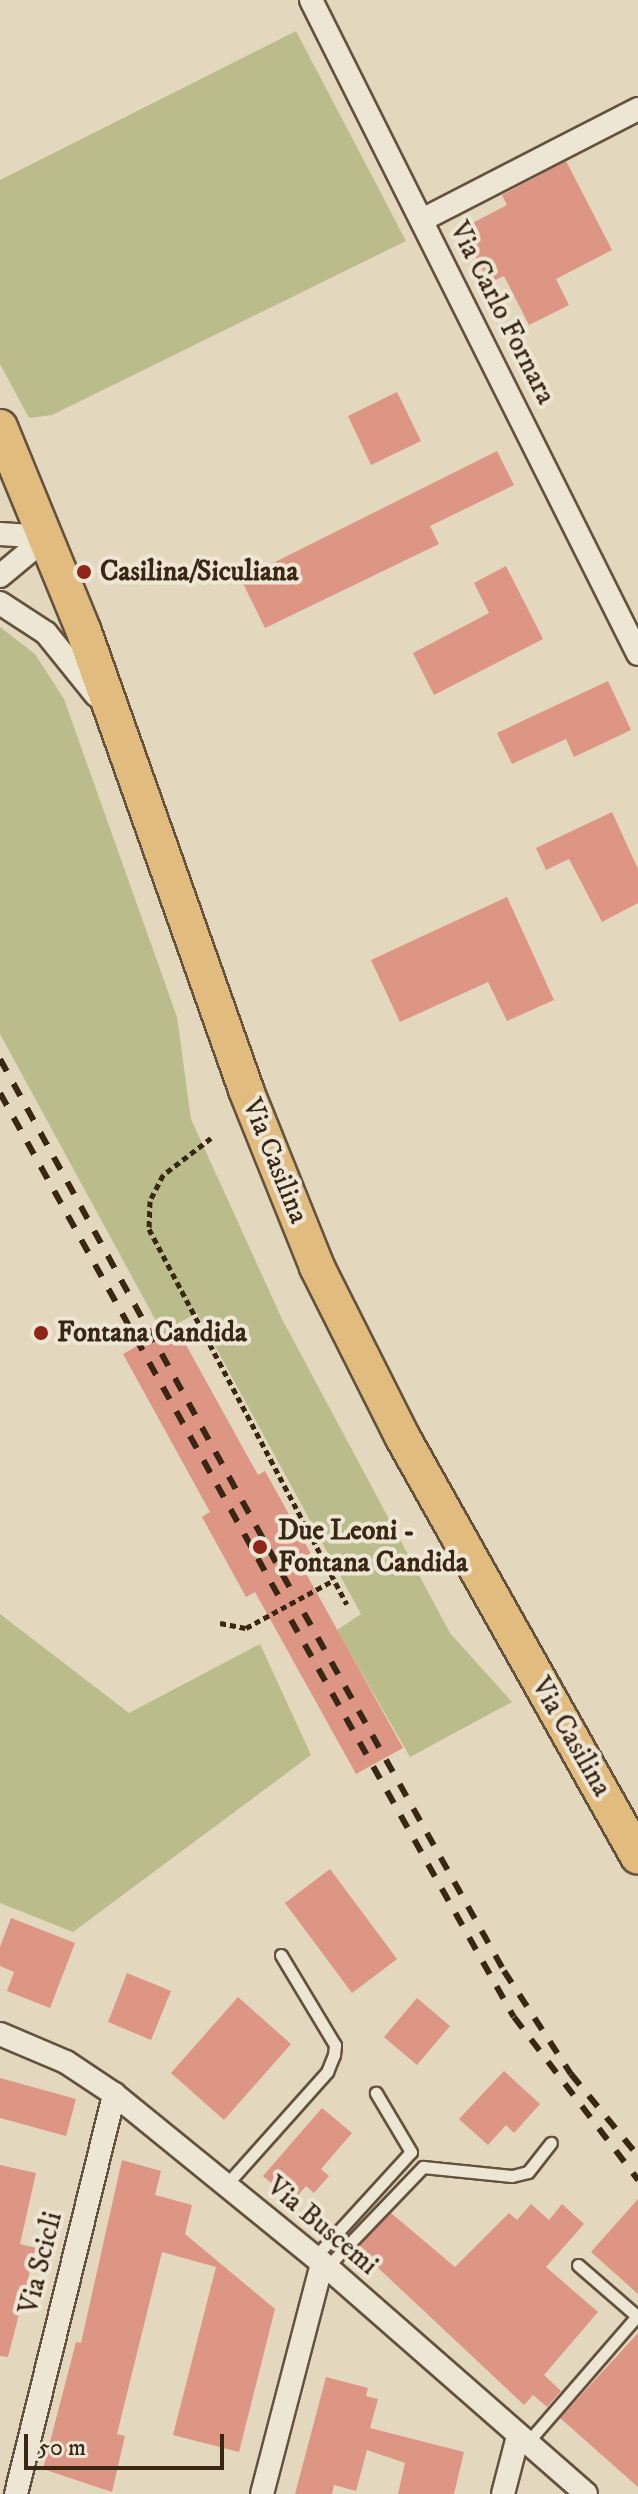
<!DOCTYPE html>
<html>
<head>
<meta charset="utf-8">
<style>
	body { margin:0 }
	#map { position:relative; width:638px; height:2494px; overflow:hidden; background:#e3d8bd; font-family:"IM FELL DW Pica",serif }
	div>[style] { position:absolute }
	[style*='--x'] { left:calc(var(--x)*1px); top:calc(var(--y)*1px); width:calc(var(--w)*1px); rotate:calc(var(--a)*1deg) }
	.green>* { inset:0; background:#bbbc8c }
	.building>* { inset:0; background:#dd9584 }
	.path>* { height:5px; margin-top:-2.5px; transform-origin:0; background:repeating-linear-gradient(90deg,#392613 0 6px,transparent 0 10px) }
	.roads { filter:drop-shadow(2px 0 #64523e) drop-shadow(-2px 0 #64523e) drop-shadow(0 2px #64523e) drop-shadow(0 -2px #64523e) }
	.service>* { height:11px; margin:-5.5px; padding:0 5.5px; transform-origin:5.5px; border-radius:5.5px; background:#ede6d4 }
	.minor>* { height:22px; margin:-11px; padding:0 11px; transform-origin:11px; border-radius:11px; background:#ede6d4 }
	.primary>* { height:34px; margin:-17px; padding:0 17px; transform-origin:17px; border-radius:17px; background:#e2bc7e }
	.rail>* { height:6px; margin-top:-3px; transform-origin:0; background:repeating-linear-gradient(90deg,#392613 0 14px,transparent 0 28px) }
	.dots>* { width:22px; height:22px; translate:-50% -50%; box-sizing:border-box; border:4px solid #ede6d4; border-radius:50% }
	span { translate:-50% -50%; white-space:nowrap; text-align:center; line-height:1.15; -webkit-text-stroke:8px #ede6d4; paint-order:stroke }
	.street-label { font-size:28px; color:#392613 }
	.poi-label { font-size:28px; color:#392613; font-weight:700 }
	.left { translate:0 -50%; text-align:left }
	.scale { position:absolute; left:24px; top:2434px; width:200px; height:36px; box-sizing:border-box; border:4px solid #392613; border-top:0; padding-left:10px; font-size:24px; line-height:28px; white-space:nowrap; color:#392613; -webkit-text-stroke:6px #ede6d4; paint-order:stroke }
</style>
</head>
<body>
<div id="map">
	<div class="green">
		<i style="clip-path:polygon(296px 31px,406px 241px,52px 415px,29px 418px,0 364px,0 180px)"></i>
		<i style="clip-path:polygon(0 627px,35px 654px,64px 699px,177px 1017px,191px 1119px,282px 1319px,450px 1633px,512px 1702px,410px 1757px,337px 1630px,361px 1614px,197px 1313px,162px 1332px,0 1034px)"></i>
		<i style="clip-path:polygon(0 1614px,129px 1713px,260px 1644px,311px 1755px,73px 1932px,0 1903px)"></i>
	</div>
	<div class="building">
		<i style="clip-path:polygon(566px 161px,612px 250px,556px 279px,569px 305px,529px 325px,504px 276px,489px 283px,461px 229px,507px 205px,502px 195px)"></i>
		<i style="clip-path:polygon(397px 392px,421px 441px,371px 465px,348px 416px)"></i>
		<i style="clip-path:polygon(497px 451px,514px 485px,430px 526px,439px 544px,265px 628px,241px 579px)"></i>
		<i style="clip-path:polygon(506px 566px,543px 639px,434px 695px,413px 653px,489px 613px,474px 583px)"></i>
		<i style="clip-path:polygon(608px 681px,631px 730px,574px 757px,566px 739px,512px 764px,497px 733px)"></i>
		<i style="clip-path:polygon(612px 812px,638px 869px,638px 903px,602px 922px,569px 859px,546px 870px,536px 848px)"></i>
		<i style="clip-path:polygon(507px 897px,554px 1000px,507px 1021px,488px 982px,400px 1022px,371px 960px)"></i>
		<i style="clip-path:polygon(175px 1325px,258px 1475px,265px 1471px,316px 1563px,304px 1570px,403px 1748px,356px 1774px,255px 1592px,246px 1597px,202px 1517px,210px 1512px,123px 1354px)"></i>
		<i style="clip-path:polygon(330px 1869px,397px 1959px,352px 1993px,285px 1903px)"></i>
		<i style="clip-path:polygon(11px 1918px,75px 1943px,50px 2008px,7px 1991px,14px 1972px,0 1966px,0 1947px)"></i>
		<i style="clip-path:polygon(127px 1973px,171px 1991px,151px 2040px,108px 2022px)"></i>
		<i style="clip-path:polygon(238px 1997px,291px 2044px,224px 2120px,171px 2073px)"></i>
		<i style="clip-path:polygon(417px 1998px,450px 2026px,417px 2065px,384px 2037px)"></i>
		<i style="clip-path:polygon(504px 2071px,540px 2104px,514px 2133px,506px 2125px,488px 2145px,459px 2119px)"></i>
		<i style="clip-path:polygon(0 2078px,76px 2099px,66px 2136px,0 2118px)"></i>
		<i style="clip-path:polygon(322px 2108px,352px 2133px,321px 2169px,329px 2176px,314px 2193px,306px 2186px,293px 2201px,263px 2176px)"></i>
		<i style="clip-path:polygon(122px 2160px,161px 2171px,155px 2195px,192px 2205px,185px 2234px,275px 2309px,239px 2452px,173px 2435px,216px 2267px,162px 2252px,117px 2434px,125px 2436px,112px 2492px,43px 2469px,76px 2342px,81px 2343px)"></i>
		<i style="clip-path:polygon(0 2165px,36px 2173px,20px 2244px,36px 2248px,8px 2357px,0 2356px)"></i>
		<i style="clip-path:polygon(638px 2199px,638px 2294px,591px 2252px)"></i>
		<i style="clip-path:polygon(531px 2204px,549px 2220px,562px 2204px,584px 2224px,546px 2267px,598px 2312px,544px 2375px,561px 2391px,547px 2407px,533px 2395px,524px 2405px,357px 2248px,391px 2213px,455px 2267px,509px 2213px,517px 2220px)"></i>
		<i style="clip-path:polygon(638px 2333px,638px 2487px,560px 2418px)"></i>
		<i style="clip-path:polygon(326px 2377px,368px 2388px,366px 2396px,378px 2399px,370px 2428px,464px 2452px,454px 2494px,398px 2494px,405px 2463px,367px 2450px,356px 2491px,334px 2485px,332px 2494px,295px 2494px)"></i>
	</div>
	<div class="path">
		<i style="--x:211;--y:1138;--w:61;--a:142.4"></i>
		<i style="--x:163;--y:1175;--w:29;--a:117"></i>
		<i style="--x:150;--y:1201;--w:28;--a:92"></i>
		<i style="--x:149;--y:1229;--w:424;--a:62.2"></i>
		<i style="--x:220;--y:1623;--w:26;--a:11"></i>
		<i style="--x:246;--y:1628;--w:100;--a:-28.6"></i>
	</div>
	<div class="roads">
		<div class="service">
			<i style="--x:226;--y:2185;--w:152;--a:-48.2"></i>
			<i style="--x:327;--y:2072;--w:18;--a:-68"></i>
			<i style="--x:334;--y:2055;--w:10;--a:-84"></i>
			<i style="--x:335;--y:2045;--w:105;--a:-121"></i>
			<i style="--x:315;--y:2257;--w:142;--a:-47.6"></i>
			<i style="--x:411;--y:2152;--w:69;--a:-120.7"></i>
			<i style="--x:578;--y:2265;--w:79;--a:40.9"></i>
			<i style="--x:327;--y:2267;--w:139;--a:-46.2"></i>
			<i style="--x:423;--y:2167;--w:89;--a:5.8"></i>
			<i style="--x:512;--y:2176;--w:16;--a:-14"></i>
			<i style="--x:528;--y:2172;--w:37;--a:-52"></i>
			<i style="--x:527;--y:2443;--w:167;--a:-49.1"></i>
		</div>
		<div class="minor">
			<i style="--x:311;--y:0;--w:731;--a:63.43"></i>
			<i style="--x:422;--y:220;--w:243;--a:-27.2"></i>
			<i style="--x:0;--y:534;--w:47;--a:3.7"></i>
			<i style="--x:0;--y:576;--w:61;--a:-39.7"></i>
			<i style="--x:0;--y:603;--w:55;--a:33.1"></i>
			<i style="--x:46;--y:633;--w:80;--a:51.1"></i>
			<i style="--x:0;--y:2034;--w:72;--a:23"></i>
			<i style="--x:66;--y:2062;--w:58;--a:33.7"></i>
			<i style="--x:114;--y:2094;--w:274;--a:39.1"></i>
			<i style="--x:327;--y:2267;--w:344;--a:41.2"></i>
			<i style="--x:16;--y:2494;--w:412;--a:-76.2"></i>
			<i style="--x:262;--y:2494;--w:239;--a:-75.4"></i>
			<i style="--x:503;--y:2494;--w:60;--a:-75.5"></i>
		</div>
		<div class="primary">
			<i style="--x:0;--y:427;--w:222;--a:67.7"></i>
			<i style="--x:84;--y:632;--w:486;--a:70.5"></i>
			<i style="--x:246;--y:1090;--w:191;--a:68.1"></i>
			<i style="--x:317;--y:1267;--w:191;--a:63.3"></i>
			<i style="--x:403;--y:1438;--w:480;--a:60.7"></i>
		</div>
	</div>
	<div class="rail">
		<i style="--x:0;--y:1059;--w:603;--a:61.27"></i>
		<i style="--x:0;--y:1093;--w:574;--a:61.02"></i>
		<i style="--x:304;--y:1613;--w:410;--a:60.8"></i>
		<i style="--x:504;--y:1971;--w:123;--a:57"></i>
		<i style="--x:571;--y:2074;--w:106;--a:50.7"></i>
		<i style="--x:291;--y:1620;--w:455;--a:60.7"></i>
		<i style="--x:514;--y:2017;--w:205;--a:52.7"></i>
	</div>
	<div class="dots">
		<i style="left:84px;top:572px;background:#8f2418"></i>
		<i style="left:41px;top:1333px;background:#8f2418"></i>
		<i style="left:260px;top:1547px;background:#8f2418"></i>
	</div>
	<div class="street-label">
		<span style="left:502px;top:313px;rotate:63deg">Via Carlo Fornara</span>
		<span style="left:275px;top:1161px;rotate:68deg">Via Casilina</span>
		<span style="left:571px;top:1737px;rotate:60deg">Via Casilina</span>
		<span style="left:322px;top:2226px;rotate:40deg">Via Buscemi</span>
		<span style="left:41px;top:2263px;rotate:-76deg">Via Scicli</span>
	</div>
	<div class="poi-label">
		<span class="left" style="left:100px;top:572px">Casilina/Siculiana</span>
		<span class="left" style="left:57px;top:1333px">Fontana Candida</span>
		<span class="left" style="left:278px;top:1547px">Due Leoni -<br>Fontana Candida</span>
	</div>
	<div class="scale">50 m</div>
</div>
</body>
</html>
